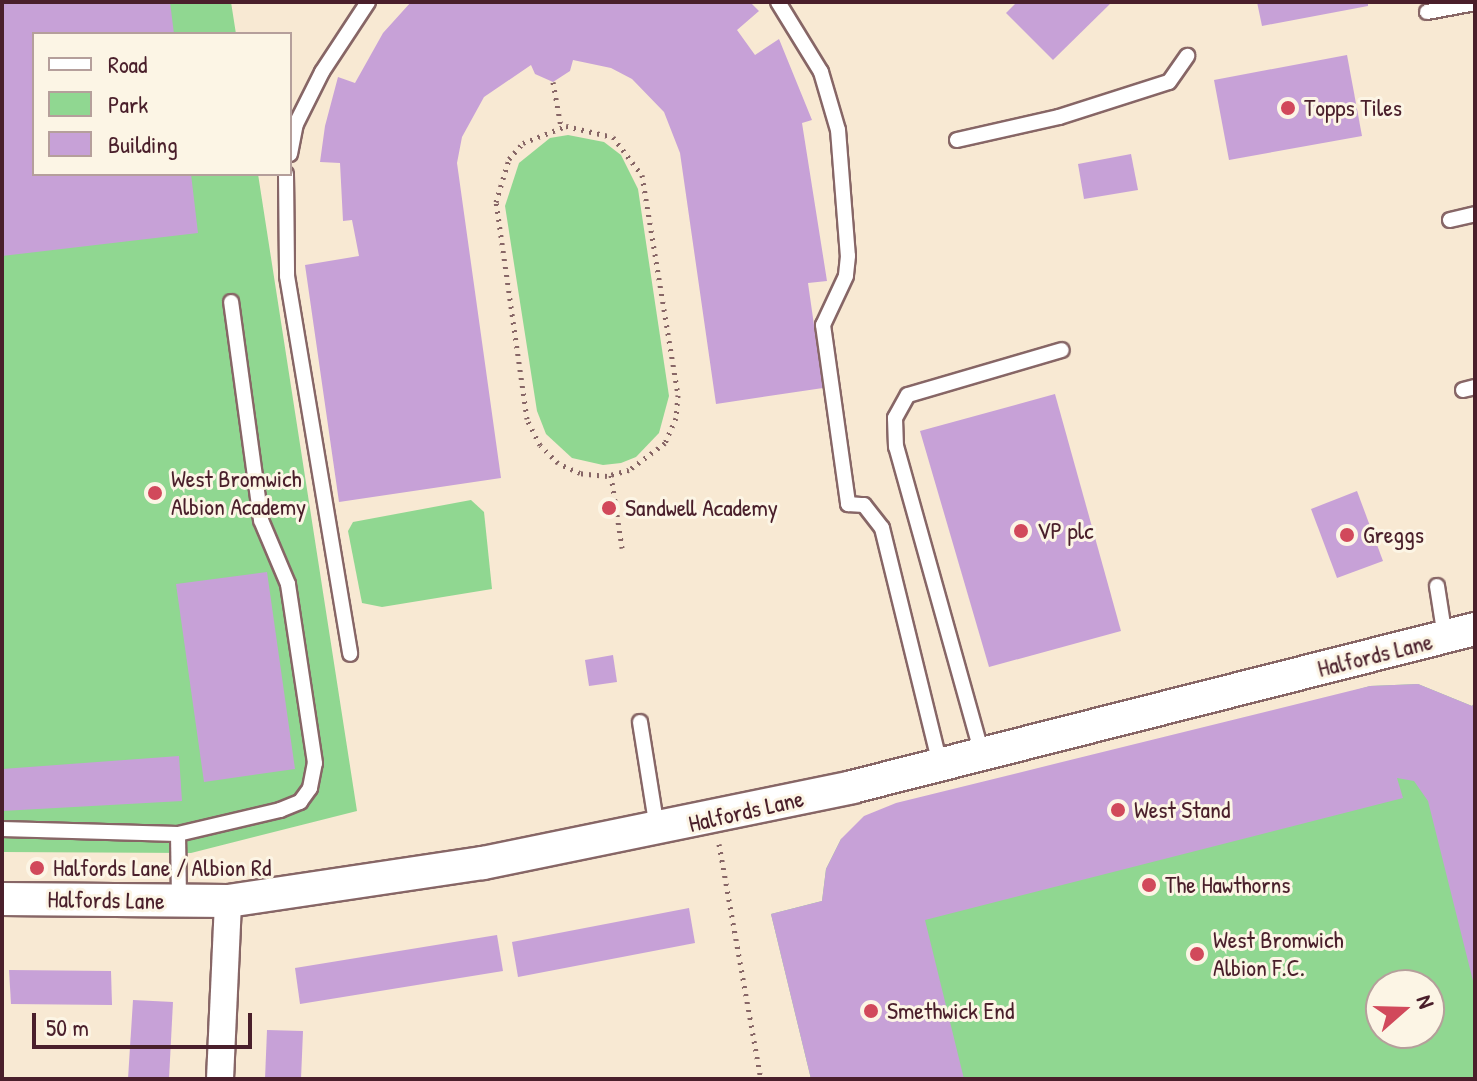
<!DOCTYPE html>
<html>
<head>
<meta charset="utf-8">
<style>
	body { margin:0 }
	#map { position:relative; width:1477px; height:1081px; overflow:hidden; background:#f8e9d3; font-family:"Patrick Hand",sans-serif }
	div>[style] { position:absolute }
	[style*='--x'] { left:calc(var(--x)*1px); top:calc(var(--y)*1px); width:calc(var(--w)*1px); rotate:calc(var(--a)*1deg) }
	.green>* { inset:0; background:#90d791 }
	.building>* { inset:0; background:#c7a1d7 }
	.path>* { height:5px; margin-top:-2.5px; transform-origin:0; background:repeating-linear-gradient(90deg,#876666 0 2px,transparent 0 8px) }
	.roads { filter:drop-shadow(2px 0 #876666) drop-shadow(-2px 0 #876666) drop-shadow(0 2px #876666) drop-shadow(0 -2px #876666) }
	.service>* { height:14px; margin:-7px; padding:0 7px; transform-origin:7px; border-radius:7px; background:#fff }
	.minor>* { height:26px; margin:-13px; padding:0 13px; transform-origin:13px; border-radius:13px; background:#fff }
	.tertiary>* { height:32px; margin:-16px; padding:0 16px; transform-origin:16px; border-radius:16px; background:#fff }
	.dots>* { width:22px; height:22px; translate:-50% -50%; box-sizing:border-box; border:4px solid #fcf5e5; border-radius:50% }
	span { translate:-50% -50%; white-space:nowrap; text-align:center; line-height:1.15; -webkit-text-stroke:6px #fcf5e5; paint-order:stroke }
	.poi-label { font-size:24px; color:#4a1f2b }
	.left { translate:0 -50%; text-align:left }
	.street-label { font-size:24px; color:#4a1f2b }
	.frame { position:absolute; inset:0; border:4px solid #4a1f2b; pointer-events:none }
	.legend { position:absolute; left:32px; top:32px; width:260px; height:144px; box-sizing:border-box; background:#fcf5e5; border:2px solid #b59f9b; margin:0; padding:10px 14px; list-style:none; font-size:24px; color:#4a1f2b }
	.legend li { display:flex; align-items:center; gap:16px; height:40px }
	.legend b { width:40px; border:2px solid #b59f9b }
	.north { position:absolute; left:1365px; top:969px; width:80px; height:80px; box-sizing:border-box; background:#fcf5e5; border:2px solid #b59f9b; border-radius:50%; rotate:70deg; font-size:22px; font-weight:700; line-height:32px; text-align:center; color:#4a1f2b }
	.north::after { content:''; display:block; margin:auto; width:28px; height:36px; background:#d1495b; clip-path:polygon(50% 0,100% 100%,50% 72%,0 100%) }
	.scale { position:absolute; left:32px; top:1013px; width:220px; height:36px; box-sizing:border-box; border:4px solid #4a1f2b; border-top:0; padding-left:10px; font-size:24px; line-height:28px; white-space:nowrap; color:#4a1f2b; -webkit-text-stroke:6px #fcf5e5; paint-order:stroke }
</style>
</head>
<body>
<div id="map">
	<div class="green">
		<i style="clip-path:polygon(2px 2px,231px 2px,236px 34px,34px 34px,34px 174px,258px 174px,357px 811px,191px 853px,2px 852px)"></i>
		<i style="clip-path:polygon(568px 135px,604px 142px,621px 155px,638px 189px,669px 396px,659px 433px,636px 457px,621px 463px,603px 465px,572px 458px,546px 434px,537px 411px,505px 206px,519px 163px,550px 138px)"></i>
		<i style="clip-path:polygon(471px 500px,484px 512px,492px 589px,382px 607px,362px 603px,348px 531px,353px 522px)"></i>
		<i style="clip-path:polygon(evenodd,1418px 684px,1472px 706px,1475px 702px,1475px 1079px,811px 1079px,771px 914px,822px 901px,826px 869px,841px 839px,1370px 686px,1418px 684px,1381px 985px,1429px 985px,1429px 1033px,1381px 1033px,1381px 985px)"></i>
	</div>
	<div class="building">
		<i style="clip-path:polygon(2px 2px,170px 2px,174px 34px,34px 34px,34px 174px,191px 174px,198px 233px,2px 256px)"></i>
		<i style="clip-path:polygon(411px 2px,750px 2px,759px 11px,737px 30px,755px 55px,779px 39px,812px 120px,802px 123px,827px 281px,808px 283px,823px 388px,716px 404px,680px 153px,664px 112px,632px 79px,611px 68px,573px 60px,570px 71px,553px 82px,535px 74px,531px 65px,484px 97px,462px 137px,457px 163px,501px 478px,339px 502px,305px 265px,359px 256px,352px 220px,343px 221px,340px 163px,320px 162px,325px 126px,338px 77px,355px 83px,383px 33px)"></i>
		<i style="clip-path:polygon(1017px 2px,1112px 2px,1053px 60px,1006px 13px)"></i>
		<i style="clip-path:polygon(1257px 2px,1368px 2px,1368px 6px,1262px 26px)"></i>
		<i style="clip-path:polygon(1347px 55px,1362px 136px,1229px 160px,1214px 80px)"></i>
		<i style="clip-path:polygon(1131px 154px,1138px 190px,1084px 199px,1078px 164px)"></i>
		<i style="clip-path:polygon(1055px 394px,1121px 631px,989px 667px,920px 431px)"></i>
		<i style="clip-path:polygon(1357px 491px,1383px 561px,1337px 578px,1311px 509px)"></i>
		<i style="clip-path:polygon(267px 572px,295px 769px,204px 782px,176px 584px)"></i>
		<i style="clip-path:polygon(613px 655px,617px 682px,589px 686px,585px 660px)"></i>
		<i style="clip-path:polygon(1418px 684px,1472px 706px,1475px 702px,1475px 989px,1428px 801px,1414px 781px,1397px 778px,1403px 798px,925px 920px,964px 1079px,811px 1079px,771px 914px,822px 901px,826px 869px,841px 839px,864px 816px,896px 803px,1370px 686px)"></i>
		<i style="clip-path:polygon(179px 756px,182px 801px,2px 811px,2px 769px)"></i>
		<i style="clip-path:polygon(689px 908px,695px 943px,518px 977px,512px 942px)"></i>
		<i style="clip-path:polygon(497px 935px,503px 971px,300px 1004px,295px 968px)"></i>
		<i style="clip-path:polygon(9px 970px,111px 971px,112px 1005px,11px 1004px)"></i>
		<i style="clip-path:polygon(133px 1000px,173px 1002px,169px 1079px,128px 1079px)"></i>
		<i style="clip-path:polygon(267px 1030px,303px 1031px,301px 1079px,265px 1079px)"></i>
	</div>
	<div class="path">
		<i style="--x:553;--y:82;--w:46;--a:79.9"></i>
		<i style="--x:566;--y:126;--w:48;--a:13.2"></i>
		<i style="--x:613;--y:137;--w:48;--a:52.7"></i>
		<i style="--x:642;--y:175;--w:223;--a:80.7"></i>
		<i style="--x:678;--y:395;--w:23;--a:95"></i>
		<i style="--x:676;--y:418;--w:27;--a:114"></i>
		<i style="--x:665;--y:443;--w:45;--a:143.1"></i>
		<i style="--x:629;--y:470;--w:23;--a:165"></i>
		<i style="--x:607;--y:476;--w:27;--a:-174"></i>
		<i style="--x:580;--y:473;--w:24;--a:-156"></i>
		<i style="--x:558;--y:463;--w:25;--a:-135"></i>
		<i style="--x:540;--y:445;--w:29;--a:-117"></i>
		<i style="--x:527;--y:419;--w:219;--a:-98.1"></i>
		<i style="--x:496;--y:202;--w:45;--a:-73.2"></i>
		<i style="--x:509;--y:159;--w:21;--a:-49"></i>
		<i style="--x:523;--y:143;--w:46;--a:-21.6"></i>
		<i style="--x:611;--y:475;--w:74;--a:81.4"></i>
		<i style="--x:719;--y:844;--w:239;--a:79.9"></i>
	</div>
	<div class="roads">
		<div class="service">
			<i style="--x:778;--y:2;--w:82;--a:58.4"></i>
			<i style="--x:821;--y:72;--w:60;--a:73.7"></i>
			<i style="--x:838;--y:130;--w:126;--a:85.5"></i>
			<i style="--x:848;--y:256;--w:20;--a:96"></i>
			<i style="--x:846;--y:276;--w:54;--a:115.1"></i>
			<i style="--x:823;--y:325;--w:181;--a:82"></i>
			<i style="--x:848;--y:504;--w:16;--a:4"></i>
			<i style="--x:864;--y:505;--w:29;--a:52"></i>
			<i style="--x:882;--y:528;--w:244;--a:76.2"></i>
			<i style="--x:1427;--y:12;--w:49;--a:-10.6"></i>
			<i style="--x:957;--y:140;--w:105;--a:-12.7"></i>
			<i style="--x:1059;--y:117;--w:115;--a:-17.7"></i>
			<i style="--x:1169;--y:82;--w:32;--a:-55"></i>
			<i style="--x:290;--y:154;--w:31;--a:-79"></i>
			<i style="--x:296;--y:124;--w:58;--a:-63.4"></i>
			<i style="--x:322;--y:72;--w:84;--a:-56.7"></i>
			<i style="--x:286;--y:174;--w:102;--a:89.4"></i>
			<i style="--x:287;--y:276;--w:383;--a:80.5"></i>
			<i style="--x:1450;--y:220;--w:26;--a:-13"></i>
			<i style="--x:1463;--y:390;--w:12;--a:-14"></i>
			<i style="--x:1437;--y:586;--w:52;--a:81.1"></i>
			<i style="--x:640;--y:722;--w:107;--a:80.9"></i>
			<i style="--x:982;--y:754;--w:319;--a:-105.6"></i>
			<i style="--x:896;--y:447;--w:29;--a:-92"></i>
			<i style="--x:895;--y:418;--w:26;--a:-61"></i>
			<i style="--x:908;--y:395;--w:160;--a:-16.3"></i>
			<i style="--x:2;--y:829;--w:176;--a:1.6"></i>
			<i style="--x:178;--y:834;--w:105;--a:-13.2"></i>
			<i style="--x:280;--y:810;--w:22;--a:-22"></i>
			<i style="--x:300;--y:802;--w:17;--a:-54"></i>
			<i style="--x:310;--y:788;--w:25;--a:-79"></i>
			<i style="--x:315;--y:763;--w:181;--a:-98.6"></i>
			<i style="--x:288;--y:584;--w:69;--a:-112.9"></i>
			<i style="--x:261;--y:520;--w:220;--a:-97.8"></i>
			<i style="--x:178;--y:834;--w:67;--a:89.1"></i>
		</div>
		<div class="minor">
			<i style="--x:220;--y:1079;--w:178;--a:-87.4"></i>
		</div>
		<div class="tertiary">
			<i style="--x:2;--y:899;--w:226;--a:0.5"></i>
			<i style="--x:228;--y:901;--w:258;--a:-8.5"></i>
			<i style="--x:483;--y:863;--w:377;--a:-11.6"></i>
			<i style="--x:852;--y:787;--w:643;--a:-14.23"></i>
		</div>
	</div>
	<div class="dots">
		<i style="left:1288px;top:108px;background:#d1495b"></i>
		<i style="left:155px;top:493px;background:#d1495b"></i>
		<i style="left:609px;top:508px;background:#d1495b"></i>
		<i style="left:1021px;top:531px;background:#d1495b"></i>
		<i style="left:1347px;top:535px;background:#d1495b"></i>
		<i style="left:1118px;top:810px;background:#d1495b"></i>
		<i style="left:37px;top:868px;background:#d1495b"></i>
		<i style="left:1149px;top:885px;background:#d1495b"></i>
		<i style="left:1197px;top:954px;background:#d1495b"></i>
		<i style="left:871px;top:1011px;background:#d1495b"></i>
	</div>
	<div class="poi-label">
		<span class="left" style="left:1304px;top:108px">Topps Tiles</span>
		<span class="left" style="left:171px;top:493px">West Bromwich<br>Albion Academy</span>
		<span class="left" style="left:625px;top:508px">Sandwell Academy</span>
		<span class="left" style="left:1037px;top:531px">VP plc</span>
		<span class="left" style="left:1363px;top:535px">Greggs</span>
		<span class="left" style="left:1134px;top:810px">West Stand</span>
		<span class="left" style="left:53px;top:868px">Halfords Lane / Albion Rd</span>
		<span class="left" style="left:1165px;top:885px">The Hawthorns</span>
		<span class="left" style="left:1213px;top:954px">West Bromwich<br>Albion F.C.</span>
		<span class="left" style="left:887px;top:1011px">Smethwick End</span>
	</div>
	<div class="street-label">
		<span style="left:1375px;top:655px;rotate:-14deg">Halfords Lane</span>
		<span style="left:746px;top:811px;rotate:-13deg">Halfords Lane</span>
		<span style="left:106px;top:900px;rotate:1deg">Halfords Lane</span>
	</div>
	<div class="frame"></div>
	<ul class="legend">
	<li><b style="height:10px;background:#fff"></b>Road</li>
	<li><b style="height:22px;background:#90d791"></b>Park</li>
	<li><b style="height:22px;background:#c7a1d7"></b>Building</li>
	</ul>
	<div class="north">N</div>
	<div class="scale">50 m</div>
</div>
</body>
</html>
